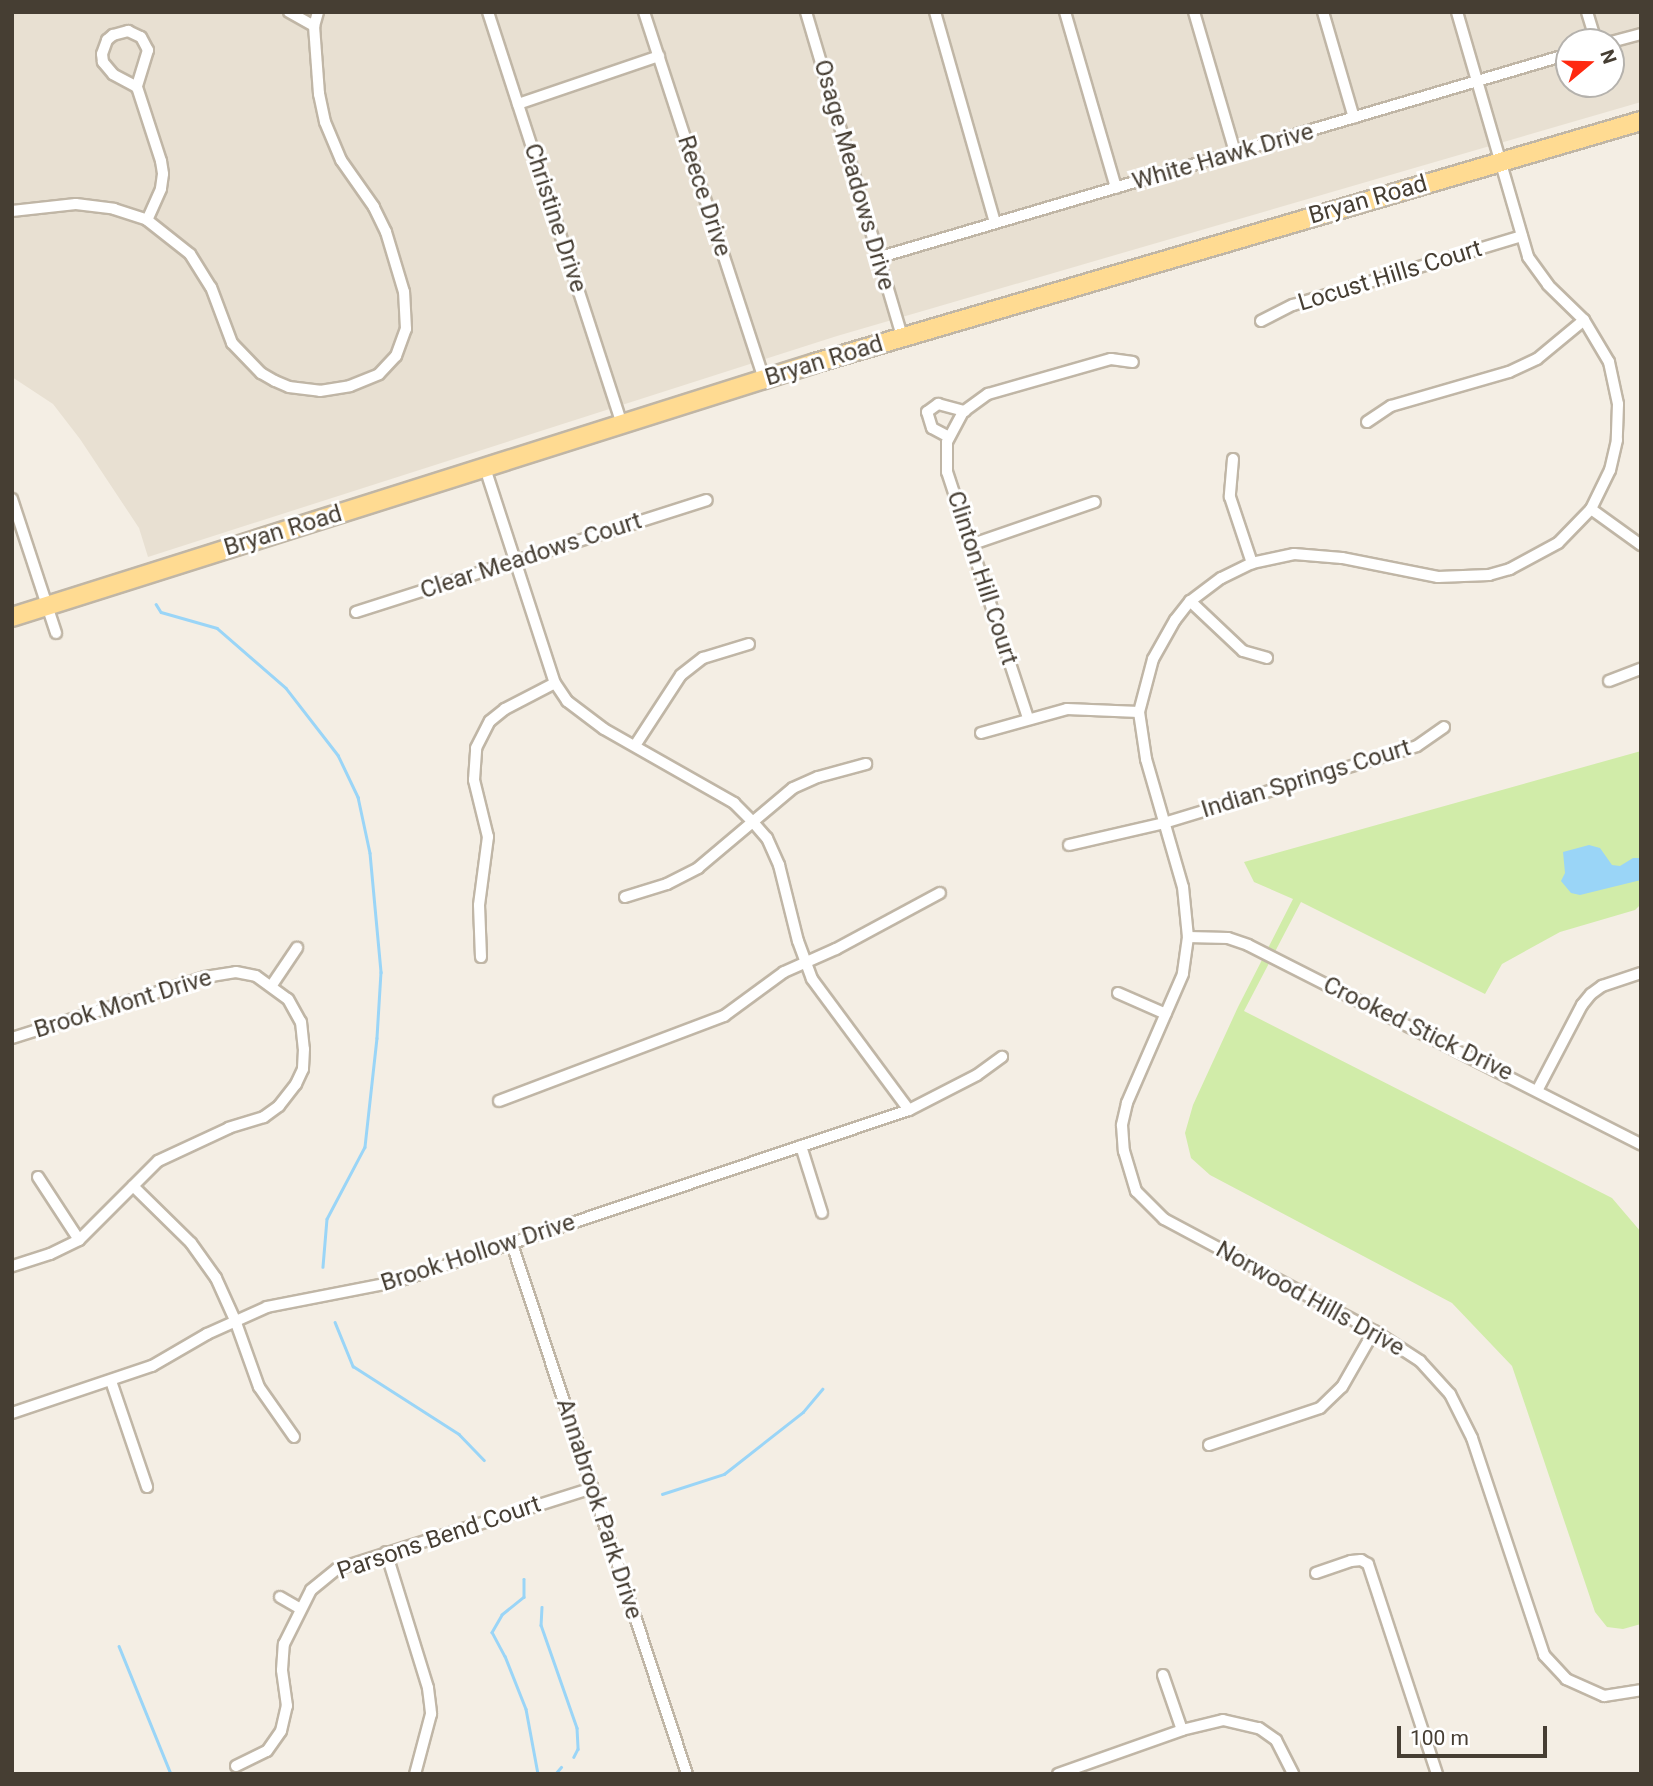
<!DOCTYPE html>
<html>
<head>
<meta charset="utf-8">
<style>
	body { margin:0 }
	#map { position:relative; width:1653px; height:1786px; overflow:hidden; background:#f4eee4; font-family:Roboto,sans-serif }
	div>[style] { position:absolute }
	[style*='--x'] { left:calc(var(--x)*1px); top:calc(var(--y)*1px); width:calc(var(--w)*1px); rotate:calc(var(--a)*1deg) }
	.residential>* { inset:0; background:#e8e0d2 }
	.green>* { inset:0; background:#d1eca9 }
	.water>* { inset:0; background:#9ad5f7 }
	.stream>* { height:2.5px; margin:-1.25px; padding:0 1.25px; transform-origin:1.25px; border-radius:1.25px; background:#9ad5f7 }
	.roads { filter:drop-shadow(2px 0 #c0b6a6) drop-shadow(-2px 0 #c0b6a6) drop-shadow(0 2px #c0b6a6) drop-shadow(0 -2px #c0b6a6) }
	.minor>* { height:10px; margin:-5px; padding:0 5px; transform-origin:5px; border-radius:5px; background:#fff }
	.primary>* { height:18px; margin:-9px; padding:0 9px; transform-origin:9px; border-radius:9px; background:#ffdb92 }
	span { translate:-50% -50%; white-space:nowrap; text-align:center; line-height:1.15; -webkit-text-stroke:6px #fff; paint-order:stroke }
	.street-label { font-size:24px; color:#463e33 }
	.frame { position:absolute; inset:0; border:14px solid #463e33; pointer-events:none }
	.north { position:absolute; left:1555px; top:28px; width:70px; height:70px; box-sizing:border-box; background:#fff; border:2px solid #b5b2ad; border-radius:50%; rotate:71deg; font-size:19px; font-weight:700; line-height:28px; text-align:center; color:#463e33 }
	.north::after { content:''; display:block; margin:auto; width:24px; height:32px; background:#ff2910; clip-path:polygon(50% 0,100% 100%,50% 72%,0 100%) }
	.scale { position:absolute; left:1397px; top:1726px; width:150px; height:32px; box-sizing:border-box; border:4px solid #463e33; border-top:0; padding-left:9px; font-size:21px; line-height:24px; white-space:nowrap; color:#463e33; -webkit-text-stroke:5px #fff; paint-order:stroke }
</style>
</head>
<body>
<div id="map">
	<div class="residential">
		<i style="clip-path:polygon(evenodd,12px 12px,1641px 12px,1641px 102px,837px 336px,148px 557px,139px 528px,80px 439px,53px 404px,12px 377px,12px 12px,1569px 42px,1611px 42px,1611px 84px,1569px 84px,1569px 42px)"></i>
	</div>
	<div class="green">
		<i style="clip-path:polygon(1641px 751px,1641px 904px,1635px 910px,1560px 932px,1502px 964px,1485px 994px,1301px 902px,1244px 1011px,1612px 1198px,1641px 1232px,1641px 1624px,1623px 1629px,1607px 1627px,1595px 1612px,1512px 1366px,1452px 1303px,1210px 1175px,1191px 1158px,1185px 1133px,1193px 1105px,1238px 1007px,1293px 899px,1254px 882px,1244px 862px)"></i>
	</div>
	<div class="water">
		<i style="clip-path:polygon(1589px 845px,1600px 848px,1612px 865px,1620px 866px,1633px 858px,1641px 858px,1641px 880px,1580px 895px,1571px 893px,1561px 881px,1565px 873px,1563px 852px)"></i>
	</div>
	<div class="stream">
		<i style="--x:156;--y:604;--w:9;--a:58"></i>
		<i style="--x:161;--y:612;--w:58;--a:15.9"></i>
		<i style="--x:217;--y:628;--w:91;--a:41"></i>
		<i style="--x:286;--y:688;--w:85;--a:52.2"></i>
		<i style="--x:338;--y:755;--w:47;--a:64.5"></i>
		<i style="--x:358;--y:797;--w:57;--a:77.9"></i>
		<i style="--x:370;--y:853;--w:120;--a:84.7"></i>
		<i style="--x:381;--y:972;--w:66;--a:93.5"></i>
		<i style="--x:377;--y:1038;--w:110;--a:96.3"></i>
		<i style="--x:365;--y:1147;--w:81;--a:117.8"></i>
		<i style="--x:327;--y:1219;--w:48;--a:94.8"></i>
		<i style="--x:335;--y:1322;--w:48;--a:67.8"></i>
		<i style="--x:353;--y:1366;--w:126;--a:32.7"></i>
		<i style="--x:459;--y:1434;--w:36;--a:46"></i>
		<i style="--x:662;--y:1494;--w:65;--a:-17.9"></i>
		<i style="--x:724;--y:1474;--w:100;--a:-38.1"></i>
		<i style="--x:803;--y:1412;--w:30;--a:-50"></i>
		<i style="--x:524;--y:1579;--w:18;--a:90"></i>
		<i style="--x:524;--y:1597;--w:28;--a:141"></i>
		<i style="--x:502;--y:1615;--w:20;--a:120"></i>
		<i style="--x:492;--y:1632;--w:27;--a:62"></i>
		<i style="--x:505;--y:1656;--w:57;--a:68.4"></i>
		<i style="--x:526;--y:1709;--w:66;--a:79.5"></i>
		<i style="--x:542;--y:1607;--w:18;--a:93"></i>
		<i style="--x:541;--y:1625;--w:109;--a:70.7"></i>
		<i style="--x:577;--y:1728;--w:21;--a:87"></i>
		<i style="--x:578;--y:1749;--w:9;--a:117"></i>
		<i style="--x:119;--y:1646;--w:138;--a:67.9"></i>
		<i style="--x:555;--y:1774;--w:9;--a:-49"></i>
	</div>
	<div class="roads">
		<div class="minor">
			<i style="--x:289;--y:12;--w:29;--a:29"></i>
			<i style="--x:314;--y:26;--w:15;--a:-74"></i>
			<i style="--x:488;--y:12;--w:434;--a:72"></i>
			<i style="--x:644;--y:12;--w:386;--a:71.9"></i>
			<i style="--x:806;--y:12;--w:339;--a:73.5"></i>
			<i style="--x:935;--y:12;--w:218;--a:74.1"></i>
			<i style="--x:1065;--y:12;--w:183;--a:73.8"></i>
			<i style="--x:1194;--y:12;--w:146;--a:73.7"></i>
			<i style="--x:1323;--y:12;--w:110;--a:73.7"></i>
			<i style="--x:1457;--y:12;--w:255;--a:73.8"></i>
			<i style="--x:1528;--y:257;--w:34;--a:54"></i>
			<i style="--x:1548;--y:285;--w:50;--a:44.2"></i>
			<i style="--x:1584;--y:320;--w:49;--a:59.2"></i>
			<i style="--x:1609;--y:362;--w:43;--a:77.9"></i>
			<i style="--x:1618;--y:404;--w:36;--a:92"></i>
			<i style="--x:1617;--y:440;--w:31;--a:103"></i>
			<i style="--x:1610;--y:470;--w:43;--a:116"></i>
			<i style="--x:1591;--y:509;--w:47;--a:134.1"></i>
			<i style="--x:1558;--y:543;--w:55;--a:151.6"></i>
			<i style="--x:1510;--y:569;--w:22;--a:164"></i>
			<i style="--x:1489;--y:575;--w:51;--a:177.8"></i>
			<i style="--x:1438;--y:577;--w:98;--a:-168.8"></i>
			<i style="--x:1342;--y:558;--w:48;--a:-175.2"></i>
			<i style="--x:1294;--y:554;--w:43;--a:167.9"></i>
			<i style="--x:1252;--y:563;--w:34;--a:154"></i>
			<i style="--x:1221;--y:578;--w:39;--a:143"></i>
			<i style="--x:1190;--y:601;--w:24;--a:128"></i>
			<i style="--x:1175;--y:620;--w:45;--a:119.4"></i>
			<i style="--x:1153;--y:659;--w:55;--a:104.8"></i>
			<i style="--x:1139;--y:712;--w:48;--a:81.5"></i>
			<i style="--x:1146;--y:759;--w:133;--a:73.9"></i>
			<i style="--x:1183;--y:887;--w:50;--a:84.3"></i>
			<i style="--x:1188;--y:937;--w:37;--a:98"></i>
			<i style="--x:1183;--y:974;--w:141;--a:113.5"></i>
			<i style="--x:1127;--y:1103;--w:23;--a:103"></i>
			<i style="--x:1122;--y:1125;--w:26;--a:86"></i>
			<i style="--x:1124;--y:1151;--w:42;--a:73.3"></i>
			<i style="--x:1136;--y:1191;--w:40;--a:45"></i>
			<i style="--x:1164;--y:1219;--w:238;--a:28.1"></i>
			<i style="--x:1374;--y:1331;--w:55;--a:33.1"></i>
			<i style="--x:1420;--y:1361;--w:45;--a:47.7"></i>
			<i style="--x:1450;--y:1394;--w:49;--a:63.4"></i>
			<i style="--x:1472;--y:1438;--w:229;--a:71.6"></i>
			<i style="--x:1544;--y:1655;--w:33;--a:47"></i>
			<i style="--x:1566;--y:1679;--w:42;--a:24.1"></i>
			<i style="--x:1604;--y:1696;--w:37;--a:-9"></i>
			<i style="--x:1587;--y:12;--w:31;--a:73"></i>
			<i style="--x:128;--y:31;--w:14;--a:25"></i>
			<i style="--x:141;--y:37;--w:15;--a:62"></i>
			<i style="--x:148;--y:50;--w:39;--a:107"></i>
			<i style="--x:137;--y:87;--w:27;--a:-152"></i>
			<i style="--x:113;--y:74;--w:16;--a:-130"></i>
			<i style="--x:103;--y:62;--w:8;--a:-97"></i>
			<i style="--x:102;--y:54;--w:15;--a:-70"></i>
			<i style="--x:107;--y:40;--w:8;--a:-40"></i>
			<i style="--x:113;--y:35;--w:16;--a:-15"></i>
			<i style="--x:1611;--y:42;--w:31;--a:-15"></i>
			<i style="--x:137;--y:87;--w:78;--a:72"></i>
			<i style="--x:161;--y:161;--w:13;--a:81"></i>
			<i style="--x:163;--y:174;--w:15;--a:98"></i>
			<i style="--x:161;--y:189;--w:34;--a:114"></i>
			<i style="--x:518;--y:104;--w:149;--a:-18.8"></i>
			<i style="--x:12;--y:211;--w:64;--a:-6.2"></i>
			<i style="--x:76;--y:204;--w:38;--a:7"></i>
			<i style="--x:114;--y:209;--w:35;--a:18"></i>
			<i style="--x:147;--y:220;--w:55;--a:38.3"></i>
			<i style="--x:190;--y:254;--w:39;--a:58"></i>
			<i style="--x:211;--y:287;--w:60;--a:69.4"></i>
			<i style="--x:232;--y:343;--w:42;--a:46"></i>
			<i style="--x:261;--y:373;--w:16;--a:30"></i>
			<i style="--x:275;--y:381;--w:15;--a:23"></i>
			<i style="--x:289;--y:387;--w:31;--a:7"></i>
			<i style="--x:320;--y:391;--w:30;--a:-9"></i>
			<i style="--x:350;--y:386;--w:31;--a:-22"></i>
			<i style="--x:379;--y:374;--w:25;--a:-47"></i>
			<i style="--x:396;--y:356;--w:29;--a:-70"></i>
			<i style="--x:406;--y:329;--w:37;--a:-93"></i>
			<i style="--x:404;--y:292;--w:63;--a:-106.7"></i>
			<i style="--x:386;--y:232;--w:28;--a:-116"></i>
			<i style="--x:374;--y:207;--w:57;--a:-125.1"></i>
			<i style="--x:341;--y:160;--w:41;--a:-112.8"></i>
			<i style="--x:325;--y:122;--w:29;--a:-102"></i>
			<i style="--x:319;--y:94;--w:68;--a:-94.2"></i>
			<i style="--x:877;--y:258;--w:721;--a:-16.43"></i>
			<i style="--x:1261;--y:321;--w:36;--a:-27"></i>
			<i style="--x:1293;--y:305;--w:239;--a:-16.8"></i>
			<i style="--x:1367;--y:422;--w:29;--a:-34"></i>
			<i style="--x:1391;--y:406;--w:123;--a:-16.1"></i>
			<i style="--x:1509;--y:372;--w:31;--a:-25"></i>
			<i style="--x:1537;--y:359;--w:61;--a:-39.7"></i>
			<i style="--x:949;--y:437;--w:19;--a:-152"></i>
			<i style="--x:932;--y:428;--w:17;--a:-107"></i>
			<i style="--x:927;--y:412;--w:14;--a:-36"></i>
			<i style="--x:938;--y:404;--w:28;--a:15"></i>
			<i style="--x:1233;--y:459;--w:38;--a:95"></i>
			<i style="--x:1230;--y:497;--w:70;--a:71.6"></i>
			<i style="--x:485;--y:468;--w:226;--a:72"></i>
			<i style="--x:555;--y:683;--w:22;--a:56"></i>
			<i style="--x:567;--y:701;--w:46;--a:37.1"></i>
			<i style="--x:604;--y:729;--w:150;--a:29.6"></i>
			<i style="--x:734;--y:803;--w:25;--a:45"></i>
			<i style="--x:752;--y:821;--w:23;--a:49"></i>
			<i style="--x:767;--y:838;--w:30;--a:66"></i>
			<i style="--x:779;--y:865;--w:78;--a:76"></i>
			<i style="--x:798;--y:941;--w:40;--a:69.8"></i>
			<i style="--x:812;--y:979;--w:163;--a:53.5"></i>
			<i style="--x:12;--y:499;--w:141;--a:71.8"></i>
			<i style="--x:1591;--y:509;--w:62;--a:35.8"></i>
			<i style="--x:970;--y:545;--w:132;--a:-19"></i>
			<i style="--x:1190;--y:601;--w:73;--a:43.3"></i>
			<i style="--x:1243;--y:651;--w:25;--a:16"></i>
			<i style="--x:356;--y:612;--w:368;--a:-17.7"></i>
			<i style="--x:1609;--y:681;--w:34;--a:-21"></i>
			<i style="--x:1028;--y:718;--w:259;--a:-108.2"></i>
			<i style="--x:947;--y:472;--w:30;--a:-90"></i>
			<i style="--x:947;--y:442;--w:34;--a:-62"></i>
			<i style="--x:963;--y:412;--w:31;--a:-36"></i>
			<i style="--x:988;--y:394;--w:128;--a:-15.9"></i>
			<i style="--x:1111;--y:359;--w:22;--a:8"></i>
			<i style="--x:981;--y:733;--w:89;--a:-15.6"></i>
			<i style="--x:1067;--y:709;--w:72;--a:2.4"></i>
			<i style="--x:636;--y:744;--w:82;--a:-56.9"></i>
			<i style="--x:681;--y:675;--w:28;--a:-38"></i>
			<i style="--x:703;--y:658;--w:48;--a:-16.9"></i>
			<i style="--x:1069;--y:845;--w:98;--a:-13"></i>
			<i style="--x:1164;--y:823;--w:264;--a:-16.9"></i>
			<i style="--x:1417;--y:746;--w:33;--a:-35"></i>
			<i style="--x:625;--y:897;--w:44;--a:-17.2"></i>
			<i style="--x:667;--y:884;--w:35;--a:-27"></i>
			<i style="--x:698;--y:868;--w:124;--a:-40.1"></i>
			<i style="--x:793;--y:788;--w:27;--a:-24"></i>
			<i style="--x:818;--y:777;--w:50;--a:-15.2"></i>
			<i style="--x:1188;--y:937;--w:40;--a:1.4"></i>
			<i style="--x:1228;--y:938;--w:21;--a:19"></i>
			<i style="--x:1248;--y:945;--w:441;--a:26.9"></i>
			<i style="--x:481;--y:957;--w:52;--a:-92.2"></i>
			<i style="--x:479;--y:905;--w:69;--a:-82.5"></i>
			<i style="--x:488;--y:837;--w:59;--a:-103.8"></i>
			<i style="--x:474;--y:780;--w:32;--a:-86"></i>
			<i style="--x:476;--y:748;--w:30;--a:-63"></i>
			<i style="--x:490;--y:721;--w:19;--a:-39"></i>
			<i style="--x:505;--y:709;--w:56;--a:-27.5"></i>
			<i style="--x:272;--y:985;--w:45;--a:-56"></i>
			<i style="--x:1118;--y:993;--w:52;--a:23.6"></i>
			<i style="--x:12;--y:1038;--w:202;--a:-17.5"></i>
			<i style="--x:205;--y:977;--w:31;--a:-9"></i>
			<i style="--x:236;--y:972;--w:20;--a:11"></i>
			<i style="--x:256;--y:976;--w:39;--a:36"></i>
			<i style="--x:288;--y:999;--w:26;--a:61"></i>
			<i style="--x:301;--y:1022;--w:27;--a:84"></i>
			<i style="--x:304;--y:1049;--w:20;--a:93"></i>
			<i style="--x:303;--y:1069;--w:17;--a:115"></i>
			<i style="--x:296;--y:1084;--w:28;--a:128"></i>
			<i style="--x:279;--y:1106;--w:19;--a:144"></i>
			<i style="--x:264;--y:1117;--w:37;--a:163"></i>
			<i style="--x:229;--y:1128;--w:78;--a:155.1"></i>
			<i style="--x:158;--y:1161;--w:112;--a:135"></i>
			<i style="--x:79;--y:1240;--w:32;--a:154"></i>
			<i style="--x:50;--y:1254;--w:40;--a:162"></i>
			<i style="--x:1538;--y:1089;--w:95;--a:-62.4"></i>
			<i style="--x:1582;--y:1005;--w:14;--a:-51"></i>
			<i style="--x:1591;--y:994;--w:14;--a:-36"></i>
			<i style="--x:1602;--y:986;--w:41;--a:-18.4"></i>
			<i style="--x:499;--y:1101;--w:241;--a:-20.7"></i>
			<i style="--x:724;--y:1016;--w:74;--a:-36.3"></i>
			<i style="--x:784;--y:972;--w:57;--a:-23.9"></i>
			<i style="--x:836;--y:949;--w:118;--a:-28.3"></i>
			<i style="--x:801;--y:1146;--w:70;--a:72.6"></i>
			<i style="--x:38;--y:1177;--w:75;--a:56.9"></i>
			<i style="--x:133;--y:1186;--w:81;--a:44.5"></i>
			<i style="--x:191;--y:1243;--w:43;--a:54.5"></i>
			<i style="--x:216;--y:1278;--w:46;--a:65.7"></i>
			<i style="--x:235;--y:1320;--w:71;--a:70.3"></i>
			<i style="--x:259;--y:1387;--w:61;--a:55"></i>
			<i style="--x:512;--y:1244;--w:558;--a:71.73"></i>
			<i style="--x:111;--y:1381;--w:112;--a:71.2"></i>
			<i style="--x:12;--y:1413;--w:148;--a:-18.6"></i>
			<i style="--x:152;--y:1366;--w:64;--a:-30.2"></i>
			<i style="--x:207;--y:1334;--w:66;--a:-24.2"></i>
			<i style="--x:267;--y:1307;--w:135;--a:-11.1"></i>
			<i style="--x:399;--y:1281;--w:538;--a:-18.54"></i>
			<i style="--x:909;--y:1110;--w:76;--a:-27.2"></i>
			<i style="--x:977;--y:1075;--w:31;--a:-36"></i>
			<i style="--x:1209;--y:1445;--w:117;--a:-18.4"></i>
			<i style="--x:1320;--y:1408;--w:30;--a:-44"></i>
			<i style="--x:1342;--y:1387;--w:64;--a:-60.3"></i>
			<i style="--x:386;--y:1552;--w:142;--a:72.8"></i>
			<i style="--x:428;--y:1688;--w:26;--a:83"></i>
			<i style="--x:431;--y:1714;--w:62;--a:104.9"></i>
			<i style="--x:1316;--y:1573;--w:37;--a:-19"></i>
			<i style="--x:1351;--y:1561;--w:10;--a:-6"></i>
			<i style="--x:1361;--y:1560;--w:8;--a:30"></i>
			<i style="--x:1368;--y:1564;--w:221;--a:71.8"></i>
			<i style="--x:280;--y:1597;--w:22;--a:30"></i>
			<i style="--x:1163;--y:1675;--w:58;--a:70.9"></i>
			<i style="--x:236;--y:1766;--w:34;--a:-26"></i>
			<i style="--x:267;--y:1751;--w:24;--a:-55"></i>
			<i style="--x:281;--y:1731;--w:26;--a:-77"></i>
			<i style="--x:287;--y:1706;--w:36;--a:-98"></i>
			<i style="--x:282;--y:1670;--w:26;--a:-86"></i>
			<i style="--x:284;--y:1644;--w:60;--a:-63.4"></i>
			<i style="--x:311;--y:1590;--w:33;--a:-39"></i>
			<i style="--x:337;--y:1569;--w:268;--a:-17.6"></i>
			<i style="--x:1058;--y:1774;--w:132;--a:-19.5"></i>
			<i style="--x:1182;--y:1730;--w:42;--a:-13.7"></i>
			<i style="--x:1223;--y:1720;--w:37;--a:13"></i>
			<i style="--x:1259;--y:1728;--w:21;--a:35"></i>
			<i style="--x:1276;--y:1740;--w:38;--a:63"></i>
		</div>
		<div class="primary">
			<i style="--x:12;--y:617;--w:842;--a:-17.55"></i>
			<i style="--x:815;--y:363;--w:861;--a:-16.33"></i>
		</div>
	</div>
	<div class="street-label">
		<span style="left:1223px;top:157px;rotate:-16deg">White Hawk Drive</span>
		<span style="left:854px;top:175px;rotate:74deg">Osage Meadows Drive</span>
		<span style="left:704px;top:196px;rotate:72deg">Reece Drive</span>
		<span style="left:1368px;top:200px;rotate:-16deg">Bryan Road</span>
		<span style="left:555px;top:218px;rotate:72deg">Christine Drive</span>
		<span style="left:1390px;top:276px;rotate:-17deg">Locust Hills Court</span>
		<span style="left:824px;top:361px;rotate:-17deg">Bryan Road</span>
		<span style="left:283px;top:531px;rotate:-17deg">Bryan Road</span>
		<span style="left:531px;top:556px;rotate:-18deg">Clear Meadows Court</span>
		<span style="left:982px;top:578px;rotate:72deg">Clinton Hill Court</span>
		<span style="left:1306px;top:779px;rotate:-17deg">Indian Springs Court</span>
		<span style="left:123px;top:1004px;rotate:-17deg">Brook Mont Drive</span>
		<span style="left:1418px;top:1029px;rotate:26deg">Crooked Stick Drive</span>
		<span style="left:478px;top:1253px;rotate:-18deg">Brook Hollow Drive</span>
		<span style="left:1310px;top:1299px;rotate:29deg">Norwood Hills Drive</span>
		<span style="left:599px;top:1509px;rotate:72deg">Annabrook Park Drive</span>
		<span style="left:439px;top:1538px;rotate:-19deg">Parsons Bend Court</span>
	</div>
	<div class="frame"></div>
	<div class="north">N</div>
	<div class="scale">100 m</div>
</div>
</body>
</html>
